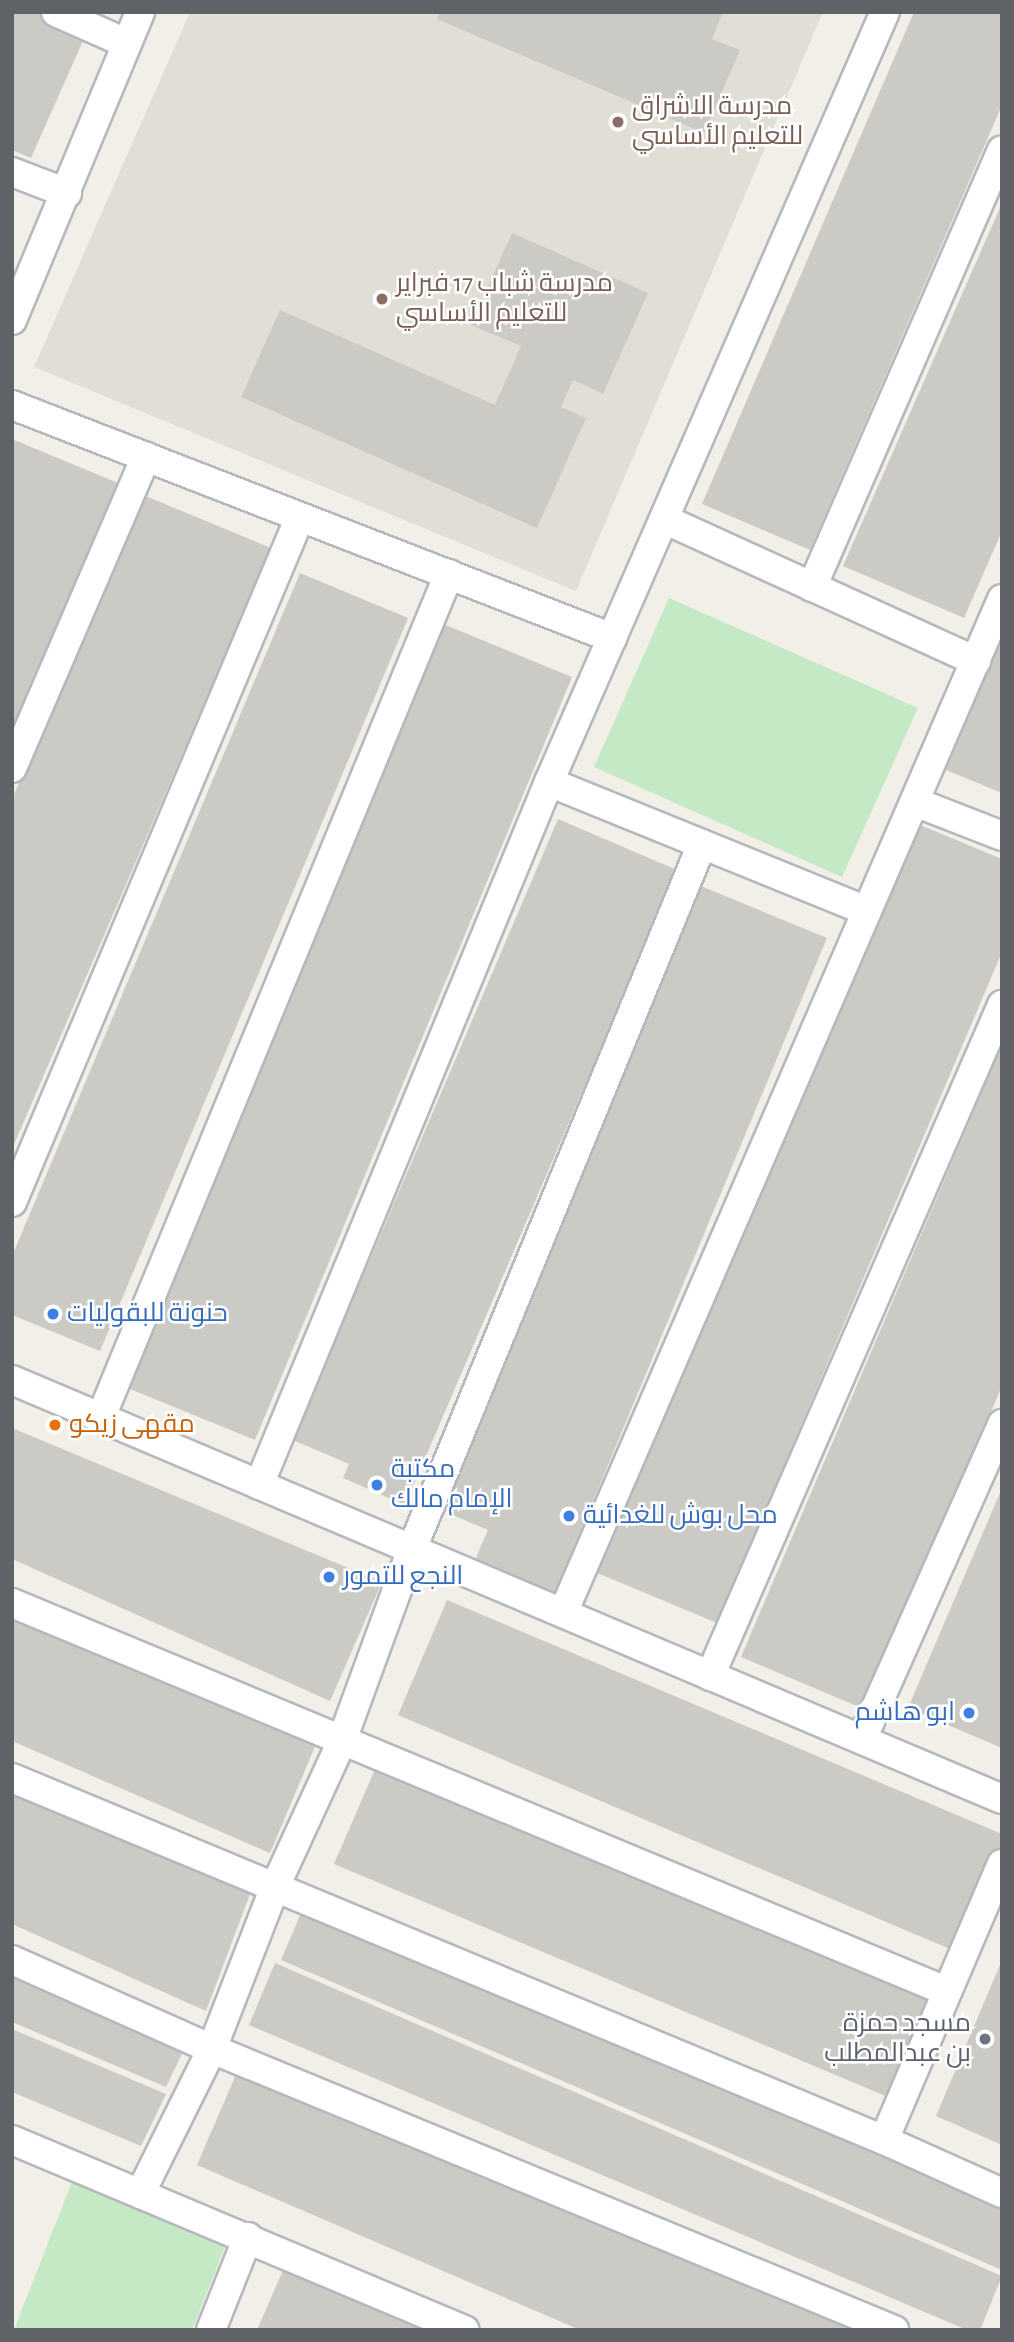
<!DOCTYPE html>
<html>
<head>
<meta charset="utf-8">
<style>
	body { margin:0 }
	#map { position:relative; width:1014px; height:2342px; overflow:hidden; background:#f1efe8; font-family:"Alegreya Sans",Cairo,sans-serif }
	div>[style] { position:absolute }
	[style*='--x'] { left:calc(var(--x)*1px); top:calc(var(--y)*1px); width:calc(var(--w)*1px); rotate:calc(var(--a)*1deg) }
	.education>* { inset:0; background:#e1ded6 }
	.green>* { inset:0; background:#c5e8c5 }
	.building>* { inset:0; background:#cccac5 }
	.roads { filter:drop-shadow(2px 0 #b5b8bc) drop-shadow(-2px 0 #b5b8bc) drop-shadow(0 2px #b5b8bc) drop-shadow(0 -2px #b5b8bc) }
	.street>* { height:28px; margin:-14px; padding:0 14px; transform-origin:14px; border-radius:14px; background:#fff }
	.dots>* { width:19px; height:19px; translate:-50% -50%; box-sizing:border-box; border:4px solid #fff; border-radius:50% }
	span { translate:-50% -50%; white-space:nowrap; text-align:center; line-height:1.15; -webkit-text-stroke:5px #fff; paint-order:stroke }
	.education-label { font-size:26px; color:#785e54 }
	.left { translate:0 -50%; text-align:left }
	.shop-label { font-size:26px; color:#366cbe }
	.right { translate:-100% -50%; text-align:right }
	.food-label { font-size:26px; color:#c56008 }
	.worship-label { font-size:26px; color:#5b616d }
	.frame { position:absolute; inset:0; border:14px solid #5f6368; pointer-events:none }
</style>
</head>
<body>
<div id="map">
	<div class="education">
		<i style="clip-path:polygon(190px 12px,823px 12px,576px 591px,34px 367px)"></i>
	</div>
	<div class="green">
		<i style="clip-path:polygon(669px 598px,918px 708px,842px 877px,594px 767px)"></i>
		<i style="clip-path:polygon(75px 2174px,230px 2234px,192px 2330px,14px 2330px)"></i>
	</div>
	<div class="building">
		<i style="clip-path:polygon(12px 12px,38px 12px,86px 34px,31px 158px,12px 150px)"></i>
		<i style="clip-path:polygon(440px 12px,723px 12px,712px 39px,740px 50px,704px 133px,437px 19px)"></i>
		<i style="clip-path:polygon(914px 12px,1002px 12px,1002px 105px,810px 550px,702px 504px)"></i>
		<i style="clip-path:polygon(1002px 203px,1002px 531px,964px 618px,843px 566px)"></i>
		<i style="clip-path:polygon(512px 233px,648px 293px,603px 394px,573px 380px,561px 407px,586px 418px,537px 528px,241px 397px,280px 310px,495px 405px,521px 346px,471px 325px)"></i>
		<i style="clip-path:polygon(12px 439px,118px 483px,12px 729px)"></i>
		<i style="clip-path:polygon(143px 495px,271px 548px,12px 1149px,12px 799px)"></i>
		<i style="clip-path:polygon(300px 573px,408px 618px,100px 1351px,12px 1315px,12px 1256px)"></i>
		<i style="clip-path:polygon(443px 624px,572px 677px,255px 1440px,125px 1387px)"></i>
		<i style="clip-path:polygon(1002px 638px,1002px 793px,946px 770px)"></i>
		<i style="clip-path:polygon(558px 819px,677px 870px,405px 1505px,343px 1478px,349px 1464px,293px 1440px)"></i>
		<i style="clip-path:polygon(913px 822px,1002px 859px,1002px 952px,717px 1623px,595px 1572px)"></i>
		<i style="clip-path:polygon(696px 884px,827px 938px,554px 1595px,474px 1562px,488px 1530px,436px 1508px)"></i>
		<i style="clip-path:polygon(1002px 1045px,1002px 1386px,864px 1709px,741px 1657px)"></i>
		<i style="clip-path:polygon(12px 1428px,382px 1582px,330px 1701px,12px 1559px)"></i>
		<i style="clip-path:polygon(1002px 1488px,1002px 1748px,908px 1708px)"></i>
		<i style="clip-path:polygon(447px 1600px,1002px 1834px,1002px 1848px,957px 1952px,398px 1715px)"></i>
		<i style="clip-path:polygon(12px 1606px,322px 1730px,270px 1853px,12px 1741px)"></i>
		<i style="clip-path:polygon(382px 1753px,942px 1989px,895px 2100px,334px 1864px)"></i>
		<i style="clip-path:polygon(12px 1785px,253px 1886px,206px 2011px,12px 1924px)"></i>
		<i style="clip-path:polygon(304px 1906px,1002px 2202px,1002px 2270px,281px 1960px)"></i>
		<i style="clip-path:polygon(12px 1958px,192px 2033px,166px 2087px,12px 2022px)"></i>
		<i style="clip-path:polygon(1002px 1960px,1002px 2145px,936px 2116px)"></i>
		<i style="clip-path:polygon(275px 1963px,1002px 2276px,980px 2330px,967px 2330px,249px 2025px)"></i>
		<i style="clip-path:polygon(12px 2029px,166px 2094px,141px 2146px,12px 2092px)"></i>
		<i style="clip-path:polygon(240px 2065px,858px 2330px,580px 2330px,197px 2165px)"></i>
		<i style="clip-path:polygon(288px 2259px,453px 2330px,257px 2330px)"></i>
	</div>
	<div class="roads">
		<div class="street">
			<i style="--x:56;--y:12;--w:77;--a:23.9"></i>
			<i style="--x:12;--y:172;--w:59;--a:20.9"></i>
			<i style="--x:12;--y:320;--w:334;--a:-67.4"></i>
			<i style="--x:12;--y:405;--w:644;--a:21.22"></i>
			<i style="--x:664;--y:519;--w:343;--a:24.5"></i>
			<i style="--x:812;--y:587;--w:476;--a:-66.5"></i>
			<i style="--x:12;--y:768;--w:339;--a:-66.7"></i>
			<i style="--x:549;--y:782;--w:343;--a:22.1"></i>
			<i style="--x:915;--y:802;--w:93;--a:21.3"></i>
			<i style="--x:12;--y:1202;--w:743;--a:-67.2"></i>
			<i style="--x:12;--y:1380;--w:1075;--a:22.94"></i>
			<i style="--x:101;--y:1417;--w:912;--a:-67.57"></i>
			<i style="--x:259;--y:1485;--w:760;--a:-67.58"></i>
			<i style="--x:549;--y:782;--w:840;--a:-66.43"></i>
			<i style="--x:12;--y:1603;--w:1011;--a:22.56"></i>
			<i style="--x:563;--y:1613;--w:1105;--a:-66.59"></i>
			<i style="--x:710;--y:1676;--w:732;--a:-66.48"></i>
			<i style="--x:862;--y:1739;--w:345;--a:-66"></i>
			<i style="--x:12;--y:1778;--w:944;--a:22.55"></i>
			<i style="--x:884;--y:2140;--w:129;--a:24.2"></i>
			<i style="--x:12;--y:1960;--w:219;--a:24"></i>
			<i style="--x:212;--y:2049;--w:738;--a:22.39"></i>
			<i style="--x:12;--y:2140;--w:491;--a:22.8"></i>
			<i style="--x:884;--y:2140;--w:300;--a:-66.9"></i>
			<i style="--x:140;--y:2194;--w:162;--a:-63.6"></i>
			<i style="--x:212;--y:2049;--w:172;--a:-68.8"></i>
			<i style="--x:274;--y:1889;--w:161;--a:-65.3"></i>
			<i style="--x:341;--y:1743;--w:207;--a:-69.9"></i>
			<i style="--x:412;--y:1549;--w:762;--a:-67.64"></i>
			<i style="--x:211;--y:2330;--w:100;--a:-68.3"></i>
		</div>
	</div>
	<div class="dots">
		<i style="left:618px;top:122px;background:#8d6e63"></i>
		<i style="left:382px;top:299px;background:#8d6e63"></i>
		<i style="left:53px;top:1314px;background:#3f7fe0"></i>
		<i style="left:55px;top:1425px;background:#e8710a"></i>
		<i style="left:377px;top:1485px;background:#3f7fe0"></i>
		<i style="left:569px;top:1516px;background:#3f7fe0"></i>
		<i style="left:329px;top:1577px;background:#3f7fe0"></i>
		<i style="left:969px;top:1713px;background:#3f7fe0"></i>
		<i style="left:985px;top:2039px;background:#6b7280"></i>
	</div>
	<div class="education-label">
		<span class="left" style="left:632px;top:122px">مدرسة الاشراق<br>للتعليم الأساسي</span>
		<span class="left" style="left:396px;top:299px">مدرسة شباب 17 فبراير<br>للتعليم الأساسي</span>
	</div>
	<div class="shop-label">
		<span class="left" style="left:67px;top:1314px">حنونة للبقوليات</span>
		<span class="left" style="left:391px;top:1485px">مكتبة<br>الإمام مالك</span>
		<span class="left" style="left:583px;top:1516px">محل بوش للغدائية</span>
		<span class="left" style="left:343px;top:1577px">النجع للتمور</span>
		<span class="right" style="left:955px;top:1713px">ابو هاشم</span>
	</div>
	<div class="food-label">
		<span class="left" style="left:69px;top:1425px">مقهى زيكو</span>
	</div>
	<div class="worship-label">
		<span class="right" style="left:971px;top:2039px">مسجد حمزة<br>بن عبدالمطلب</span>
	</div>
	<div class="frame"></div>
</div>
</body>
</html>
